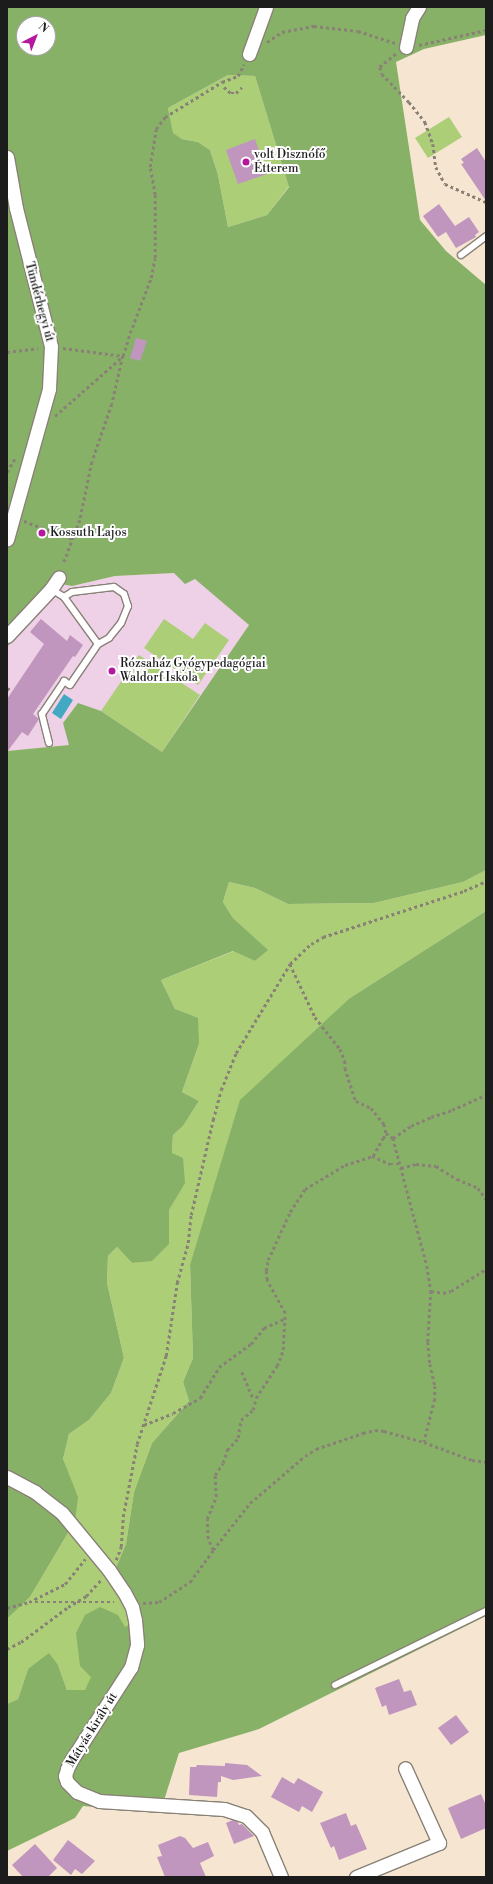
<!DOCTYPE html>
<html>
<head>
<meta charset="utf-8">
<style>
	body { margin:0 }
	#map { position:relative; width:493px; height:1884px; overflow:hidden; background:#f6e6d1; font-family:"Libre Bodoni",serif }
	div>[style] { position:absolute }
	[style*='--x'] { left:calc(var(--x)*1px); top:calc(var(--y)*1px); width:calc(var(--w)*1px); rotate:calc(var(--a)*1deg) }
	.built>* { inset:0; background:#eed0e7 }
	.green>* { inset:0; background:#abce77 }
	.forest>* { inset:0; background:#88b168 }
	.water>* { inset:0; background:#43a9c3 }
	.building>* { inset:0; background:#c095be }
	.path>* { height:2.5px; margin-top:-1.25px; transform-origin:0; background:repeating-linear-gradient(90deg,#898176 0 3px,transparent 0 6px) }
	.roads { filter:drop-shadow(1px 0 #898176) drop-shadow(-1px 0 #898176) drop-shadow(0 1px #898176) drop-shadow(0 -1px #898176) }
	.lane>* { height:6px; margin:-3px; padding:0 3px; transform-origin:3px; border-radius:3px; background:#fff }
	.street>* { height:13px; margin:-6.5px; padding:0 6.5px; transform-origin:6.5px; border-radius:6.5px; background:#fff }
	.dots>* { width:11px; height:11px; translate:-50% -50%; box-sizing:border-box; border:2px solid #fff; border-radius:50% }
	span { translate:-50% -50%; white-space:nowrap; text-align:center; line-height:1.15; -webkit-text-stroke:4px #fff; paint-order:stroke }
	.poi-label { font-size:12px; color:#1c1c1c }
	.left { translate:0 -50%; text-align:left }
	.street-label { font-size:12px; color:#1c1c1c }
	.frame { position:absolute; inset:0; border:8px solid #1c1c1c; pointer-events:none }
	.north { position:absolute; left:16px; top:16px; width:40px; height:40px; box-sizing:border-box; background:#fff; border:1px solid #a4a4a4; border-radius:50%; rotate:42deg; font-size:11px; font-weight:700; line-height:16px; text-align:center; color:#1c1c1c }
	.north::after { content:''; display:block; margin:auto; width:14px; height:18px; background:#b5179e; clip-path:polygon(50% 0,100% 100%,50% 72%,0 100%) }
</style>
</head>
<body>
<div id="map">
	<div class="built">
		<i style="clip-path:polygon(174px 573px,195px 578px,249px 625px,162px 752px,69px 745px,7px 751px,7px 647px,40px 612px,61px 584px,72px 586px,115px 576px)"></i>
	</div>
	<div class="green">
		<i style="clip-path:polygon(228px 75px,255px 76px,289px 186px,267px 215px,228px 227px,218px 175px,210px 150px,198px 142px,182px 139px,172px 133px,168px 108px)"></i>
		<i style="clip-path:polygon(449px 117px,462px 137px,428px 158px,415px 138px)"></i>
		<i style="clip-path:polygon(164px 619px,193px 639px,205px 623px,229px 640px,198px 685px,144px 648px)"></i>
		<i style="clip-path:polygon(139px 655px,200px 695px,162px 752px,101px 711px)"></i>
		<i style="clip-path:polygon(486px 870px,486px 911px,350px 998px,190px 1265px,193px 1358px,183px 1382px,189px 1401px,152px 1443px,134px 1492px,126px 1544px,115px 1570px,130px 1624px,125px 1627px,85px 1690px,67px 1690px,58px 1665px,28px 1669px,18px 1699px,7px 1704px,7px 1619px,30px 1597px,75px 1521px,63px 1459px,69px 1434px,89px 1420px,111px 1393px,124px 1358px,107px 1283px,108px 1256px,117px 1247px,132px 1263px,152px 1260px,169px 1243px,169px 1210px,184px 1183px,172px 1153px,173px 1135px,183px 1126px,199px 1101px,182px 1092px,199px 1044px,175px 1009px,161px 980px,234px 951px,255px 961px,267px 950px,233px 918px,223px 902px,229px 882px,255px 888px,288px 904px,374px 903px,463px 882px)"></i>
	</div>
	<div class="forest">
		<i style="clip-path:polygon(evenodd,7px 7px,486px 7px,486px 35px,424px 49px,396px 62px,420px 220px,446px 251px,486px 285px,486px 870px,463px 882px,374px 903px,288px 904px,255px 888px,229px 882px,223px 902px,233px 918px,268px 950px,255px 961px,233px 951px,161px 980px,175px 1009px,198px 1018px,199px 1044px,182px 1092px,199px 1101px,183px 1126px,173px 1135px,172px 1153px,183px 1158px,185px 1183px,169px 1210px,169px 1244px,152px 1261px,132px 1263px,117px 1247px,108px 1256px,107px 1283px,124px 1358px,111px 1393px,89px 1420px,69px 1434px,63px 1459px,78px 1497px,75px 1521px,30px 1597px,7px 1619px,7px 751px,69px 745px,63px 723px,78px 703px,101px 711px,162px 752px,249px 625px,195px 579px,185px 584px,174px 573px,115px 576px,72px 586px,61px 584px,40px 612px,7px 647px,7px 7px,24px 24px,48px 24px,48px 48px,24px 48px,24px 24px,7px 7px,228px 75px,255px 76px,289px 187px,267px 215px,228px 227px,218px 175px,210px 150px,198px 142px,182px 139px,173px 133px,168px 108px,228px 75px)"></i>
		<i style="clip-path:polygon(486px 911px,486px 1616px,259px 1729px,179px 1753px,160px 1813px,83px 1806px,75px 1818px,7px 1851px,7px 1704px,18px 1699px,28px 1669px,49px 1653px,58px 1665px,67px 1690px,85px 1690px,91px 1677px,80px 1666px,76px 1633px,85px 1615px,100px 1607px,118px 1615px,125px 1627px,130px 1624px,115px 1570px,126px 1544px,134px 1492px,152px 1443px,189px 1401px,183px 1382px,193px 1358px,190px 1265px,240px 1100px,350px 998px)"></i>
	</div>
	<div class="water">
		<i style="clip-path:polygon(64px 694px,73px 700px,61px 719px,52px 713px)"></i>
	</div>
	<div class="building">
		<i style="clip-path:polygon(255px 139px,267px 174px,238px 184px,226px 150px)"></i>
		<i style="clip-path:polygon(477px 148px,486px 162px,486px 201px,461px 164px,464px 163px,461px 159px)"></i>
		<i style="clip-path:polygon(439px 204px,455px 226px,469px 217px,479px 232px,475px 235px,476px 237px,456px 248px,446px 232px,438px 237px,423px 216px)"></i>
		<i style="clip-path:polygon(136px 338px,147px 341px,140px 361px,130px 358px)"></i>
		<i style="clip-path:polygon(41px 619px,67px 641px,70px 635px,83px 645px,75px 657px,73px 656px,33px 714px,39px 719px,28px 736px,22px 732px,7px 752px,7px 699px,44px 644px,30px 632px)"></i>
		<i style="clip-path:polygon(399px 1679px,404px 1692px,411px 1690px,417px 1705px,389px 1715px,386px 1705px,382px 1707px,375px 1688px)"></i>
		<i style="clip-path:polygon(456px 1715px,469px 1732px,451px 1745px,438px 1728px)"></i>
		<i style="clip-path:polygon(225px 1763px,247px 1765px,262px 1776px,233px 1780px,221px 1776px,221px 1782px,218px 1782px,217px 1797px,189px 1795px,190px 1767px,196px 1767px,197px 1765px,225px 1766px)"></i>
		<i style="clip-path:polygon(282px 1777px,294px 1784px,298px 1778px,323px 1792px,312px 1812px,302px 1806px,299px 1812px,271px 1797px)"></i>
		<i style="clip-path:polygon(481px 1794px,486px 1805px,486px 1828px,461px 1839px,448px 1808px)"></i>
		<i style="clip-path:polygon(346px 1813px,351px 1826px,356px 1824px,367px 1849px,339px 1860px,334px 1846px,331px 1848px,320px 1823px)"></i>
		<i style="clip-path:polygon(233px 1820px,238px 1822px,239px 1825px,242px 1824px,254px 1836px,234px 1844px,226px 1823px)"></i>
		<i style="clip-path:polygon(180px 1836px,185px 1838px,193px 1848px,208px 1842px,214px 1856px,200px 1863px,206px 1877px,165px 1877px,157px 1857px,162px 1856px,158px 1845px)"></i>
		<i style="clip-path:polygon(68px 1840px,95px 1861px,82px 1874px,75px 1869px,71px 1875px,53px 1860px)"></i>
		<i style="clip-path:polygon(35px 1844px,57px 1868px,48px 1877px,23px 1877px,12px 1865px)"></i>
	</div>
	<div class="path">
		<i style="--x:267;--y:42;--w:18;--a:-34"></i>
		<i style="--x:282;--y:32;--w:33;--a:-11"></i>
		<i style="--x:314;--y:26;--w:44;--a:6.5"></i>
		<i style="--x:358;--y:31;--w:39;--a:18"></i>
		<i style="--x:419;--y:45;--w:69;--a:-12.6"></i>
		<i style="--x:396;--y:54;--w:21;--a:141"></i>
		<i style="--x:380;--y:67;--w:7;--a:74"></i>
		<i style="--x:382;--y:74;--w:39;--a:46"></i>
		<i style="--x:409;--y:102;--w:26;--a:51"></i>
		<i style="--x:425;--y:122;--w:23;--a:70"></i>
		<i style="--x:433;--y:144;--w:23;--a:83"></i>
		<i style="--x:436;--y:167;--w:19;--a:62"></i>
		<i style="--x:445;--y:184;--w:45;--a:23.7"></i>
		<i style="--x:224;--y:87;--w:9;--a:41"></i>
		<i style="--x:231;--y:93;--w:5;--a:0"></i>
		<i style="--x:236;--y:93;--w:8;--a:-45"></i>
		<i style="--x:63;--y:348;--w:61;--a:7.6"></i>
		<i style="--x:123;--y:356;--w:49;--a:102.9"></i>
		<i style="--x:112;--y:404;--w:61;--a:109"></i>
		<i style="--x:92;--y:462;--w:59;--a:101.7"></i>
		<i style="--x:80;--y:520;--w:48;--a:110.7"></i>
		<i style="--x:7;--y:352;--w:31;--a:-7"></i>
		<i style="--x:55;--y:416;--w:91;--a:-41.4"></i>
		<i style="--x:123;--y:356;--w:24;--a:-73"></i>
		<i style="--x:130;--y:333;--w:59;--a:-69.1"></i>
		<i style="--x:151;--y:278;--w:20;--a:-79"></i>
		<i style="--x:155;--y:258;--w:63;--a:-90"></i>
		<i style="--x:155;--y:195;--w:28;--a:-100"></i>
		<i style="--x:150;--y:167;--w:38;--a:-81"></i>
		<i style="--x:156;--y:129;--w:15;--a:-53"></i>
		<i style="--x:165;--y:117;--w:67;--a:-31.6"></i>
		<i style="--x:222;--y:82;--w:17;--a:-21"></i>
		<i style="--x:238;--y:76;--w:13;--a:-63"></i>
		<i style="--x:7;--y:472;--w:16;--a:-60"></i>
		<i style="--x:24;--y:521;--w:52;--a:20.2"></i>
		<i style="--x:7;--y:688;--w:4;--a:27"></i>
		<i style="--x:290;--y:964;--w:59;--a:64.7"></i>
		<i style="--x:315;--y:1017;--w:41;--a:52"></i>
		<i style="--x:340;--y:1049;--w:13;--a:67"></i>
		<i style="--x:345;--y:1061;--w:7;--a:90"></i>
		<i style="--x:345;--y:1068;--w:35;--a:72"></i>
		<i style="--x:356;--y:1101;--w:17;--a:25"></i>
		<i style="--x:371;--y:1108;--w:21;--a:51"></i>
		<i style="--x:384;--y:1124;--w:9;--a:77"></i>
		<i style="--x:386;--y:1133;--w:9;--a:36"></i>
		<i style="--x:393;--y:1138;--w:132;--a:75.1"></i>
		<i style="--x:427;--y:1266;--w:25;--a:81"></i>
		<i style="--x:431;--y:1291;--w:51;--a:93.4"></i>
		<i style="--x:428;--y:1342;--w:22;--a:85"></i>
		<i style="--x:430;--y:1364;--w:23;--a:77"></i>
		<i style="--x:435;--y:1386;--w:13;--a:90"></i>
		<i style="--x:435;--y:1399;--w:44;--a:104.3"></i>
		<i style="--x:393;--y:1138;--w:22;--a:-34"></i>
		<i style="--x:411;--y:1126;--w:22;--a:-24"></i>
		<i style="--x:431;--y:1117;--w:22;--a:-18"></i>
		<i style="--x:452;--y:1110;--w:37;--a:-24"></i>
		<i style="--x:373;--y:1156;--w:21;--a:-61"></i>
		<i style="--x:383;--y:1138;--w:6;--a:-45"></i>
		<i style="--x:401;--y:1168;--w:16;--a:-15"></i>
		<i style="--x:416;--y:1164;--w:20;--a:6"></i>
		<i style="--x:436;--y:1166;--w:25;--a:32"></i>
		<i style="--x:457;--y:1179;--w:23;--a:23"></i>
		<i style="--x:478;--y:1188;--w:14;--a:54"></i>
		<i style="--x:431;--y:1291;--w:12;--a:9"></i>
		<i style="--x:443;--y:1293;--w:8;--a:-14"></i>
		<i style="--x:451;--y:1291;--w:41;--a:-32.2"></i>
		<i style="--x:242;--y:1372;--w:30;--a:67"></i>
		<i style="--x:144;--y:1425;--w:31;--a:-22"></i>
		<i style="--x:173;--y:1413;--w:31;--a:-29"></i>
		<i style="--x:200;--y:1398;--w:36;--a:-58"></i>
		<i style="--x:219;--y:1367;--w:39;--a:-36"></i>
		<i style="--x:251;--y:1344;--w:21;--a:-51"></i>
		<i style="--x:264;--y:1328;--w:24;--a:-24"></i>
		<i style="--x:213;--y:1550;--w:12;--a:-114"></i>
		<i style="--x:208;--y:1539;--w:20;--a:-93"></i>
		<i style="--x:207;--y:1519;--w:24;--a:-68"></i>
		<i style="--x:216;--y:1497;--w:22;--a:-93"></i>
		<i style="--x:215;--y:1475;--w:14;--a:-56"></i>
		<i style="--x:223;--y:1463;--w:14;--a:-73"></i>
		<i style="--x:227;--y:1450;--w:16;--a:-47"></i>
		<i style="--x:238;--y:1438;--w:18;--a:-81"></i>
		<i style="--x:241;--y:1420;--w:16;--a:-40"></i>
		<i style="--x:253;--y:1410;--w:12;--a:-76"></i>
		<i style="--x:256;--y:1398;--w:38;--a:-57"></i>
		<i style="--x:277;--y:1366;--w:17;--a:-69"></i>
		<i style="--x:283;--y:1350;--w:37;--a:-87"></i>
		<i style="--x:285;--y:1313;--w:38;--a:-119"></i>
		<i style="--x:267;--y:1280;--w:9;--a:-96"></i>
		<i style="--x:266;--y:1271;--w:11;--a:-80"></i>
		<i style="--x:268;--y:1260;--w:53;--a:-65.4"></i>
		<i style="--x:290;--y:1212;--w:27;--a:-57"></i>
		<i style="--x:305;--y:1189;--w:47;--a:-31"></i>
		<i style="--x:345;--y:1165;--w:28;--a:-18"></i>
		<i style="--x:372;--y:1156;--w:20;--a:24"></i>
		<i style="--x:390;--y:1164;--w:10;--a:0"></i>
		<i style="--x:116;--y:1560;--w:14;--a:-69"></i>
		<i style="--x:121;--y:1547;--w:30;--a:-86"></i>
		<i style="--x:123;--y:1517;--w:74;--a:-79.1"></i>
		<i style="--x:137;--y:1444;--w:93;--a:-71.8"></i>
		<i style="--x:166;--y:1356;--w:74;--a:-81.4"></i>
		<i style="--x:177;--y:1283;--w:41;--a:-74.6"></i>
		<i style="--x:188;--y:1243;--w:28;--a:-84"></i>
		<i style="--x:191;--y:1215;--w:98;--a:-77"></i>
		<i style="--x:213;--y:1120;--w:31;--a:-75"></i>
		<i style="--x:221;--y:1090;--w:40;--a:-68"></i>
		<i style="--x:236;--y:1053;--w:104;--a:-58.8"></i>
		<i style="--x:290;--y:964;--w:29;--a:-44"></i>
		<i style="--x:311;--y:944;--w:14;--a:-30"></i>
		<i style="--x:323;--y:937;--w:148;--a:-18.1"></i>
		<i style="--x:464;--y:891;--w:24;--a:-24"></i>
		<i style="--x:29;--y:1602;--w:85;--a:0"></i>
		<i style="--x:143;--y:1603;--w:16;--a:-4"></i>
		<i style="--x:159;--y:1602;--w:37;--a:-33"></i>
		<i style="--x:190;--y:1582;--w:39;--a:-54"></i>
		<i style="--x:213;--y:1550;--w:60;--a:-51.8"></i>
		<i style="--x:250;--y:1503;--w:72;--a:-40.5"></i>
		<i style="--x:305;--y:1456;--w:13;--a:-32"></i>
		<i style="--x:316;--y:1449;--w:50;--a:-18.8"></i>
		<i style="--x:363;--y:1433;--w:12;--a:-14"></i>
		<i style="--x:375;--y:1430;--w:9;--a:6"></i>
		<i style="--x:384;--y:1431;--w:41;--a:15.4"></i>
		<i style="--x:424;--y:1442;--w:51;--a:20.6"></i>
		<i style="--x:472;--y:1460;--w:14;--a:8"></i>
		<i style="--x:7;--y:1608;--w:23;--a:-15"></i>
		<i style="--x:29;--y:1602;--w:40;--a:-26.6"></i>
		<i style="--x:65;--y:1584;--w:32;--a:-51"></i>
		<i style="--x:7;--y:1649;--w:16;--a:-27"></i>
		<i style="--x:21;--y:1642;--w:59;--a:-36.7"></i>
		<i style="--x:68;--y:1607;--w:21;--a:-31"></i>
		<i style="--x:86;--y:1596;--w:22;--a:-47"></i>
	</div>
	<div class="roads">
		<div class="lane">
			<i style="--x:461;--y:255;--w:31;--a:-37"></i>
			<i style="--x:64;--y:597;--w:9;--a:-32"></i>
			<i style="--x:72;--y:592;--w:42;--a:-6.8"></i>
			<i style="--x:114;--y:587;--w:12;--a:35"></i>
			<i style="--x:124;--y:594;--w:13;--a:72"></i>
			<i style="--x:128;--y:606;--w:18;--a:112"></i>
			<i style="--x:121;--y:623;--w:19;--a:129"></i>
			<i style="--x:109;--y:638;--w:13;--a:151"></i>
			<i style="--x:49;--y:743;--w:30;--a:-104"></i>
			<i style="--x:42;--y:714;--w:40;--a:-56"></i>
			<i style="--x:64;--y:681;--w:7;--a:34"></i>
			<i style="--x:70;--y:685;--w:50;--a:-55.7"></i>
			<i style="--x:98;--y:644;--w:58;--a:-125.9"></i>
			<i style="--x:64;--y:597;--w:15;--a:-148"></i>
			<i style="--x:335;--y:1685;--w:168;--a:-26.1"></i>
		</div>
		<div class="street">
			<i style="--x:406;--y:47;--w:30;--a:-78"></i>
			<i style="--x:412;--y:18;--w:13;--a:-58"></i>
			<i style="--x:249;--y:54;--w:50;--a:-70.1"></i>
			<i style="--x:7;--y:157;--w:52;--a:80"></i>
			<i style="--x:16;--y:208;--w:142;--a:75.8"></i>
			<i style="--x:51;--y:346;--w:43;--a:92.7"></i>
			<i style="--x:49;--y:389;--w:156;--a:105.6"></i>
			<i style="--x:7;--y:636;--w:64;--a:-46.9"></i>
			<i style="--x:51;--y:589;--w:14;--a:-56"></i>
			<i style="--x:7;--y:1477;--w:32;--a:28"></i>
			<i style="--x:35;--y:1492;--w:34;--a:38"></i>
			<i style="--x:62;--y:1513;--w:74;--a:50.5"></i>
			<i style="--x:109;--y:1570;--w:27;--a:56"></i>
			<i style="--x:124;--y:1592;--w:17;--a:62"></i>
			<i style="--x:132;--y:1607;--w:13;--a:77"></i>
			<i style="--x:135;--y:1620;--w:25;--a:85"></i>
			<i style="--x:137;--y:1645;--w:23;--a:105"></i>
			<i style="--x:131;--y:1667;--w:109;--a:122.7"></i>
			<i style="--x:72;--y:1759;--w:11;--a:117"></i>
			<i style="--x:67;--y:1769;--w:7;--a:106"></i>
			<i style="--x:65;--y:1776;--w:6;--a:72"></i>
			<i style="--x:67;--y:1782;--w:14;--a:45"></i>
			<i style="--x:77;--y:1792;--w:24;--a:22"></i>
			<i style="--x:99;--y:1801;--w:125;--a:3.7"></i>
			<i style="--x:224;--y:1809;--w:23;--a:18"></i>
			<i style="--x:246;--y:1816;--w:23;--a:45"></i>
			<i style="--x:262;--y:1832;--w:49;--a:67.1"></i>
			<i style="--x:356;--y:1877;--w:90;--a:-22.3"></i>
			<i style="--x:439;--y:1843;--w:82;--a:-114.4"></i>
		</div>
	</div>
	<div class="dots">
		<i style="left:246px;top:162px;background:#b5179e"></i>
		<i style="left:42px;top:533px;background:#b5179e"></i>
		<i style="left:112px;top:671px;background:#b5179e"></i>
	</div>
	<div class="poi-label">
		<span class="left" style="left:254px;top:162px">volt Disznófő<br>Étterem</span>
		<span class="left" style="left:50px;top:533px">Kossuth Lajos</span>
		<span class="left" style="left:120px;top:671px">Rózsaház Gyógypedagógiai<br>Waldorf Iskola</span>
	</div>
	<div class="street-label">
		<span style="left:39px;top:302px;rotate:75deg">Tündérhegyi út</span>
		<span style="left:92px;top:1730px;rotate:-58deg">Mátyás király út</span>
	</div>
	<div class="frame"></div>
	<div class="north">N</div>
</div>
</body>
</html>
